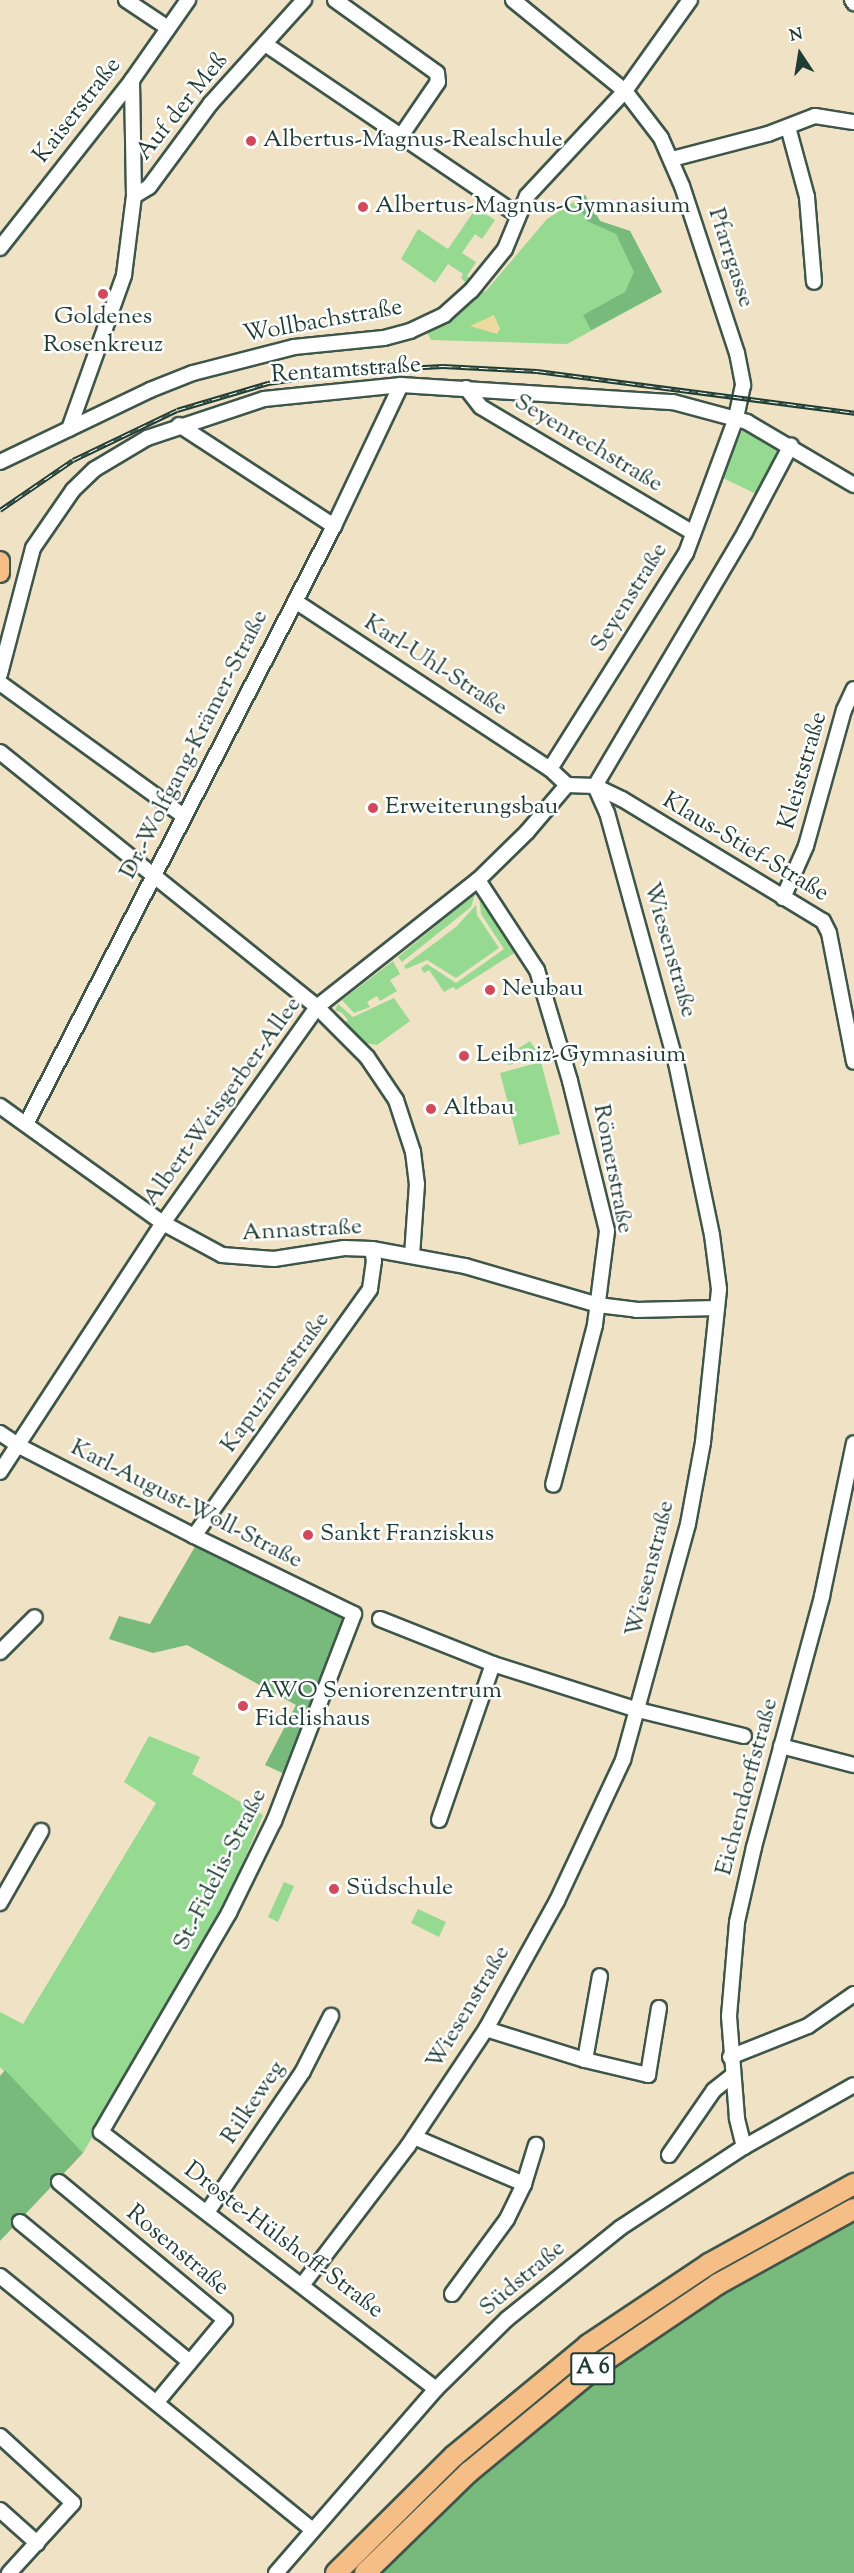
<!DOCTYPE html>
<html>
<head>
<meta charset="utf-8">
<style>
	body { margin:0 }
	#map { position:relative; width:854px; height:2573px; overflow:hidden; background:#f0e2c4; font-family:"Sorts Mill Goudy",serif }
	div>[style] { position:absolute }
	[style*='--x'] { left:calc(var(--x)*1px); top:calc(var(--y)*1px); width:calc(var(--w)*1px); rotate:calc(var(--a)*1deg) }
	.green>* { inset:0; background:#96da92 }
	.forest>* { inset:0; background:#78ba7c }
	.sand>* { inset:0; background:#eeda9e }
	.roads { filter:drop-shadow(2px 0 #3e564a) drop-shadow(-2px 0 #3e564a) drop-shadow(0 2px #3e564a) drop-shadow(0 -2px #3e564a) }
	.minor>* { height:14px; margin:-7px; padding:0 7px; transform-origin:7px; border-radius:7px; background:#fff }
	.major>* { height:18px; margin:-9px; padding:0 9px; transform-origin:9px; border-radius:9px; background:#f6be87 }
	.highway>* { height:20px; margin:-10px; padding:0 10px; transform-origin:10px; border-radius:10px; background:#f6be87 }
	.rail>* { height:5px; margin-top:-2.5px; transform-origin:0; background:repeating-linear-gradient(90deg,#fff 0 9px,#1f3d34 0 18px); box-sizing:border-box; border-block:2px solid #1f3d34 }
	.dots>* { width:16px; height:16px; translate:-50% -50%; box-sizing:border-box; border:3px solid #fff; border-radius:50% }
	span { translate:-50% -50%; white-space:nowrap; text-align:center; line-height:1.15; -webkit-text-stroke:5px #fff; paint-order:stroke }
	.shield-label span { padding:2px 4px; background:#fff; border:2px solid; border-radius:4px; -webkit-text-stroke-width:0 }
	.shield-label { font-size:22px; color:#1f3d34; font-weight:700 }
	.street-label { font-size:24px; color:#1f3d34 }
	.poi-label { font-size:24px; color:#1f3d34 }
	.left { translate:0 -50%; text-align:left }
	.north { position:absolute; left:770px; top:24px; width:60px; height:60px; -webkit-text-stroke:4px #fff; paint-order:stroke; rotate:348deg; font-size:16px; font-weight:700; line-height:24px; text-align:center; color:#1f3d34 }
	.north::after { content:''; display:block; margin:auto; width:21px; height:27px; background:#1f3d34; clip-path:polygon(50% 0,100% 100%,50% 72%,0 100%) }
</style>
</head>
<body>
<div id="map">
	<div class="green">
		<i style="clip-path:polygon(585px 195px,600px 221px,630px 231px,662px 292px,567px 344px,431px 340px,425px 329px,479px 295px,461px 278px,463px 274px,448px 264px,435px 283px,401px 259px,418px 229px,448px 249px,476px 208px,495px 220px,482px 239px,475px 234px,462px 253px,476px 262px,467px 276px,485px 292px,547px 219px)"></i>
		<i style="clip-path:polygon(744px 427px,785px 448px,758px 495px,719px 476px)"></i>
		<i style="clip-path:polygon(475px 894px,471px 907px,402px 962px,398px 957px)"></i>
		<i style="clip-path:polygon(479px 895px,516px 952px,456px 990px,453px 987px,444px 992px,429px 970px,424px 973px,421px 968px,427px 964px,456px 983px,504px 949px,481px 914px)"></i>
		<i style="clip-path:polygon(476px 905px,477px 915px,499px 948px,456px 978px,427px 960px,406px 969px,404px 966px,456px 927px)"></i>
		<i style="clip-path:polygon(393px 961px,400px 974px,390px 980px,397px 991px,380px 1001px,377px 996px,367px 1002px,370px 1007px,354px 1013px,342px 1000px)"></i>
		<i style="clip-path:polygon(394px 998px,410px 1021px,377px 1045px,365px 1043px,345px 1022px,348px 1020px,342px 1013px,335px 1010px,338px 1004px,353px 1017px)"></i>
		<i style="clip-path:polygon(530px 1041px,540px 1056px,509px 1065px,500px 1060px)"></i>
		<i style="clip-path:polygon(541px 1062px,560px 1134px,519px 1145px,500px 1073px)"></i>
		<i style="clip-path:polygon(149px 1736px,200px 1757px,192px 1774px,263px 1815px,223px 1910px,83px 2153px,0 2067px,0 2012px,23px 2024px,156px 1803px,124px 1782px)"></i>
		<i style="clip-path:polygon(284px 1882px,294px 1886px,278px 1922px,268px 1917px)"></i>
		<i style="clip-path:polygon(418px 1909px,446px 1922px,439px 1937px,411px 1923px)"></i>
	</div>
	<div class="forest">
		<i style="clip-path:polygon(585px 195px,600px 221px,630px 231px,662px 292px,591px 330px,583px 315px,625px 292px,634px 272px,616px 234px,587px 221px,576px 201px)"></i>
		<i style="clip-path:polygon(196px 1545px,346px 1617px,291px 1777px,265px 1765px,296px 1705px,187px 1645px,153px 1653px,109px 1639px,119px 1616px,150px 1624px)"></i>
		<i style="clip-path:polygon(5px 2070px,83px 2153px,0 2241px,0 2076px)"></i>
		<i style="clip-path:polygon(854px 2221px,854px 2573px,376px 2573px,468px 2479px,678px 2315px,792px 2247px)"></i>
	</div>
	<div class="sand">
		<i style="clip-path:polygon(494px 315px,500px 329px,497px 334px,470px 326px)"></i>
	</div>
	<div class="roads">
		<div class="minor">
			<i style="--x:126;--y:0;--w:50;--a:33.7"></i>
			<i style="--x:335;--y:0;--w:125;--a:35.6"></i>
			<i style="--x:437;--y:73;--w:9;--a:84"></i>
			<i style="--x:438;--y:82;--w:65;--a:124.4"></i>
			<i style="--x:513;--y:0;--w:144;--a:39.1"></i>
			<i style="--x:625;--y:91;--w:59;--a:52.5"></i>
			<i style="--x:661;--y:138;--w:52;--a:66.4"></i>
			<i style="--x:682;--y:186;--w:176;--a:71.8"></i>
			<i style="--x:737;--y:353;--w:33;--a:79"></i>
			<i style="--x:743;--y:385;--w:34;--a:102"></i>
			<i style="--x:736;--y:418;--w:144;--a:110.3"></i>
			<i style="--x:686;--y:553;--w:255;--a:122.2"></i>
			<i style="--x:852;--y:0;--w:4;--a:56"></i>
			<i style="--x:265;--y:44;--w:303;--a:34.1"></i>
			<i style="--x:788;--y:127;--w:73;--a:74.8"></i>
			<i style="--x:807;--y:197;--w:85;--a:85.3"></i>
			<i style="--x:672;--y:159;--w:99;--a:-14.6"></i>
			<i style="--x:768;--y:134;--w:50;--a:-21"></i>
			<i style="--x:815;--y:116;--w:39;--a:9"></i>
			<i style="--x:134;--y:196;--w:17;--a:-31"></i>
			<i style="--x:149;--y:187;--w:104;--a:-53.6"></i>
			<i style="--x:211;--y:103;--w:139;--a:-47.9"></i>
			<i style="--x:0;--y:248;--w:214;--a:-51.8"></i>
			<i style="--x:132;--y:80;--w:98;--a:-55"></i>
			<i style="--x:466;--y:388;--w:24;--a:52"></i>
			<i style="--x:481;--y:407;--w:247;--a:30.7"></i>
			<i style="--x:179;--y:425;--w:185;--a:33.1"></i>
			<i style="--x:69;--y:429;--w:164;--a:-70.3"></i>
			<i style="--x:124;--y:275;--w:80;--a:-82.8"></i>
			<i style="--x:134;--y:196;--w:116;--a:-91"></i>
			<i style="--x:0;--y:462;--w:166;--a:-25.6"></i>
			<i style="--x:150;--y:390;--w:46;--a:-21.6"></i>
			<i style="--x:193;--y:373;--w:104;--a:-14.4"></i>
			<i style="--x:294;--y:347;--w:90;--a:-5.7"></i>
			<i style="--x:384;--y:338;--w:27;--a:-15"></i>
			<i style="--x:410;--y:331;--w:38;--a:-25"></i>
			<i style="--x:444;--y:315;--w:36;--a:-42"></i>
			<i style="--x:471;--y:291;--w:54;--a:-51"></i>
			<i style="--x:505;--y:249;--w:57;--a:-67.5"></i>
			<i style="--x:527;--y:196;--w:144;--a:-47"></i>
			<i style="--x:625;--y:91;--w:112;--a:-54.5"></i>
			<i style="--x:295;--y:601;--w:305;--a:33.4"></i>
			<i style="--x:550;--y:769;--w:23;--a:43"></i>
			<i style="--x:0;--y:674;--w:130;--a:-75.3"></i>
			<i style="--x:33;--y:548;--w:70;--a:-55.4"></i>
			<i style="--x:73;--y:490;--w:30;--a:-44"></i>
			<i style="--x:95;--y:469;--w:61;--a:-30.8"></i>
			<i style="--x:147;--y:438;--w:123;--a:-18.4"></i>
			<i style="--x:264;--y:399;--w:138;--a:-5.8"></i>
			<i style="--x:401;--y:385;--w:273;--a:3.6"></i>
			<i style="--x:673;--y:402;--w:77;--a:15.1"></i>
			<i style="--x:747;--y:422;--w:124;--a:30.5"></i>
			<i style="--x:0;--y:683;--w:227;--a:35.9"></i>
			<i style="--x:0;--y:752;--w:407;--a:38.8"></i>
			<i style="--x:317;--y:1007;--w:71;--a:45"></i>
			<i style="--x:367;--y:1057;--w:52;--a:56"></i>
			<i style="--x:396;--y:1100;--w:55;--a:71.9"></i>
			<i style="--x:413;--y:1152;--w:32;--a:83"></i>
			<i style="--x:417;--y:1184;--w:71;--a:94"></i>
			<i style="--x:567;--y:785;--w:28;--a:2"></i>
			<i style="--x:595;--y:786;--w:30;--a:26"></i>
			<i style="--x:622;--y:799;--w:235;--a:31.3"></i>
			<i style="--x:823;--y:921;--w:13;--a:63"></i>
			<i style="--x:829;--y:933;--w:131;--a:79"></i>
			<i style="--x:595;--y:786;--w:295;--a:-59.4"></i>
			<i style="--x:745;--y:532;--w:98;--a:-62.1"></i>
			<i style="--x:478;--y:880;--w:108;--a:56.8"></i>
			<i style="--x:537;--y:970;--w:116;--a:73.4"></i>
			<i style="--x:570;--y:1081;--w:154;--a:76.1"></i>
			<i style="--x:607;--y:1231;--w:95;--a:97.3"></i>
			<i style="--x:595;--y:1325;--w:165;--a:104.7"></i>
			<i style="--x:783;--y:898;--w:57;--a:-66.1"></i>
			<i style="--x:806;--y:846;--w:141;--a:-74.4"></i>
			<i style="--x:844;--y:710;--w:23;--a:-65"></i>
			<i style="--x:0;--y:1106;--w:201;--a:35.7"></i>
			<i style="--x:163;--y:1223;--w:67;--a:28.5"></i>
			<i style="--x:222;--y:1255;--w:52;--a:4.4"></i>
			<i style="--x:274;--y:1259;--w:71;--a:-8.9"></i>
			<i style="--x:344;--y:1248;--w:28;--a:2"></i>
			<i style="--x:372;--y:1249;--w:95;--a:10.4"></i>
			<i style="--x:465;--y:1266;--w:139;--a:16.3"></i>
			<i style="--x:598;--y:1305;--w:38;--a:7"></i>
			<i style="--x:636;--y:1310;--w:81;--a:-1.4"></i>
			<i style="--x:26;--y:1124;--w:673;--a:-62.75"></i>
			<i style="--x:334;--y:526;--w:156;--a:-64.6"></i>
			<i style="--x:0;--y:1433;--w:23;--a:34"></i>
			<i style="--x:19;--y:1446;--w:197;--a:27.2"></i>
			<i style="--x:194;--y:1536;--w:178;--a:26"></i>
			<i style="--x:354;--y:1614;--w:222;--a:111.1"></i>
			<i style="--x:274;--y:1821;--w:102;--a:116.1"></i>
			<i style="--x:229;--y:1913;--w:254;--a:120.3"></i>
			<i style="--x:101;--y:2132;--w:422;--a:37.5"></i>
			<i style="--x:0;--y:1472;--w:298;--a:-56.8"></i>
			<i style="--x:163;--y:1223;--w:265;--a:-54.5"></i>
			<i style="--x:317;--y:1007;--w:205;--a:-38.3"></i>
			<i style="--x:478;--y:880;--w:69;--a:-44.4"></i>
			<i style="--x:527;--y:832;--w:62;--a:-49.6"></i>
			<i style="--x:194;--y:1536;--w:303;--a:-54.5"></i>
			<i style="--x:370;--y:1289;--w:28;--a:-82"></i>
			<i style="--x:374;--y:1261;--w:12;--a:-99"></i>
			<i style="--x:380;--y:1619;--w:122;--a:21.7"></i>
			<i style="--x:0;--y:1652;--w:49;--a:-45"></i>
			<i style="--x:781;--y:1746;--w:75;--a:14.6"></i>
			<i style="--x:439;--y:1820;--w:165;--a:-70.9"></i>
			<i style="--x:493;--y:1664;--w:152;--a:17.6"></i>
			<i style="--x:638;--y:1710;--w:109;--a:13.8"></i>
			<i style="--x:0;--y:1903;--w:83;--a:-60.3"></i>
			<i style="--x:486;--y:2029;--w:104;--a:17.4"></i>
			<i style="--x:585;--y:2060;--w:85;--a:-79.9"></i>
			<i style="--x:730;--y:2057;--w:84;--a:-21.7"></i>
			<i style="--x:808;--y:2026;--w:56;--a:-34.8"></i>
			<i style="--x:585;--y:2060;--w:65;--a:13.4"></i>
			<i style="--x:648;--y:2075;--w:68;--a:-80.7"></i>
			<i style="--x:414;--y:2137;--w:120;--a:23.1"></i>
			<i style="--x:524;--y:2184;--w:41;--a:-72.9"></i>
			<i style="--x:744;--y:2147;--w:30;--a:-104"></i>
			<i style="--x:737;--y:2118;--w:102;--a:-94.5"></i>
			<i style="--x:729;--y:2016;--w:94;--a:-85.1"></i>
			<i style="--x:737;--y:1922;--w:77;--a:-77.2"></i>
			<i style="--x:754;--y:1847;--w:260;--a:-74.8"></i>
			<i style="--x:822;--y:1596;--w:156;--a:-78.2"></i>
			<i style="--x:669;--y:2155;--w:79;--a:-55.3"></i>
			<i style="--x:714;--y:2090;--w:23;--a:-38"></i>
			<i style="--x:59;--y:2182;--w:216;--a:39.7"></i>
			<i style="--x:225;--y:2320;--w:107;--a:129.7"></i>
			<i style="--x:208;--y:2211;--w:169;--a:-55.8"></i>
			<i style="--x:303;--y:2071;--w:62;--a:-63"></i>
			<i style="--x:20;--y:2222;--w:220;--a:39.5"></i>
			<i style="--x:0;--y:2276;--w:403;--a:39.1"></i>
			<i style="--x:303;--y:2284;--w:173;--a:-52.7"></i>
			<i style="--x:408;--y:2146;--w:141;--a:-56.3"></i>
			<i style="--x:486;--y:2029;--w:146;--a:-61"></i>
			<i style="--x:557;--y:1901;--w:156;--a:-64.9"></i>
			<i style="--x:623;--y:1760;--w:245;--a:-74.6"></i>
			<i style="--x:688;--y:1524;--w:83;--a:-79.6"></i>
			<i style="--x:703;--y:1442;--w:154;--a:-84"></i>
			<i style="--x:719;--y:1289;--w:54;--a:-97.4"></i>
			<i style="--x:712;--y:1235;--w:176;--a:-101.8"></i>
			<i style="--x:676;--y:1063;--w:259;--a:-105.4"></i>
			<i style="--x:607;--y:813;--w:30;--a:-114"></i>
			<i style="--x:452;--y:2294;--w:93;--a:-53.7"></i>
			<i style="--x:507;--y:2219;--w:39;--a:-64"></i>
			<i style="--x:0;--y:2436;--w:99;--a:42.5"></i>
			<i style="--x:73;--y:2503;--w:95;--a:132.4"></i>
			<i style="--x:0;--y:2510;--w:50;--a:41.7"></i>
			<i style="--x:276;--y:2573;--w:244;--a:-49"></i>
			<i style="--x:436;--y:2389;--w:100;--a:-44.6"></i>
			<i style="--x:507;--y:2319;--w:145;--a:-38.8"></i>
			<i style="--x:620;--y:2228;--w:148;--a:-33.2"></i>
			<i style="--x:744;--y:2147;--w:126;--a:-29.4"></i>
		</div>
		<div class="major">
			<i style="--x:0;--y:561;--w:12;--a:90"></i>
		</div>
		<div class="highway">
			<i style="--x:336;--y:2573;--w:166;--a:-44.8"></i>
			<i style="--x:454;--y:2456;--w:174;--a:-39.6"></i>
			<i style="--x:588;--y:2345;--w:146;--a:-33.8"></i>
			<i style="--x:709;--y:2264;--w:166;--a:-28.9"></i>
			<i style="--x:365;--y:2573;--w:145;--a:-44.2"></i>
			<i style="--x:469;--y:2472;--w:171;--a:-39.5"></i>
			<i style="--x:601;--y:2363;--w:141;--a:-34"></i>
			<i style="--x:718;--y:2284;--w:155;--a:-28.9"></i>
		</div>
	</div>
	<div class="rail">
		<i style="--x:0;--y:510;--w:88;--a:-34.4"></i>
		<i style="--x:73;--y:460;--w:115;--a:-25.7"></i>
		<i style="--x:177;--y:410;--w:95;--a:-16.5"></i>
		<i style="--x:268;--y:383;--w:82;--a:-8.4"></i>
		<i style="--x:349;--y:371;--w:94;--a:-3"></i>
		<i style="--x:443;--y:366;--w:94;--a:3"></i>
		<i style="--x:537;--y:371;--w:320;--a:7.5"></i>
	</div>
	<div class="dots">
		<i style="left:251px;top:141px;background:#d1495b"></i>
		<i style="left:363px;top:207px;background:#d1495b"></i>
		<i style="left:103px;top:294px;background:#d1495b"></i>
		<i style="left:373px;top:808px;background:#d1495b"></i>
		<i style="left:490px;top:990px;background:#d1495b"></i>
		<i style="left:464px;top:1056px;background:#d1495b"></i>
		<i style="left:431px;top:1109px;background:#d1495b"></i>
		<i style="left:308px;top:1535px;background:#d1495b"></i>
		<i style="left:243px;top:1706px;background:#d1495b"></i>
		<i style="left:334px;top:1889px;background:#d1495b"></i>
	</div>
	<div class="shield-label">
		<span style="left:593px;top:2369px">A 6</span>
	</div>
	<div class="street-label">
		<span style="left:183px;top:107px;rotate:-51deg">Auf der Meß</span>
		<span style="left:78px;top:111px;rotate:-52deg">Kaiserstraße</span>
		<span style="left:730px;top:258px;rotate:72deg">Pfarrgasse</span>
		<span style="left:323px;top:322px;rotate:-10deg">Wollbachstraße</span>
		<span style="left:346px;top:371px;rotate:-4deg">Rentamtstraße</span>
		<span style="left:588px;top:444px;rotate:31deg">Seyenrechstraße</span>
		<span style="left:630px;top:598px;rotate:-58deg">Seyenstraße</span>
		<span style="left:435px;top:666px;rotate:33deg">Karl-Uhl-Straße</span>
		<span style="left:195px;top:745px;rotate:-63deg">Dr.-Wolfgang-Krämer-Straße</span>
		<span style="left:804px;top:771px;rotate:-74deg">Kleiststraße</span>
		<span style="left:745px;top:848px;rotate:31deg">Klaus-Stief-Straße</span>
		<span style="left:669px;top:950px;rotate:74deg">Wiesenstraße</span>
		<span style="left:223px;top:1102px;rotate:-54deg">Albert-Weisgerber-Allee</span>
		<span style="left:612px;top:1169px;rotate:79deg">Römerstraße</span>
		<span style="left:302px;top:1231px;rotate:-3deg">Annastraße</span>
		<span style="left:276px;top:1383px;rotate:-54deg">Kapuzinerstraße</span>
		<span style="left:186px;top:1505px;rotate:27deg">Karl-August-Woll-Straße</span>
		<span style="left:651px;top:1569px;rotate:-76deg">Wiesenstraße</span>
		<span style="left:748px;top:1787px;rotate:-75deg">Eichendorffstraße</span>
		<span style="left:221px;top:1870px;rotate:-63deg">St.-Fidelis-Straße</span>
		<span style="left:469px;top:2008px;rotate:-59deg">Wiesenstraße</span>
		<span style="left:254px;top:2103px;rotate:-56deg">Rilkeweg</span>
		<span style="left:283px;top:2241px;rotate:37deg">Droste-Hülshoff-Straße</span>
		<span style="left:177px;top:2251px;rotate:40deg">Rosenstraße</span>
		<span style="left:523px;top:2279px;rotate:-40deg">Südstraße</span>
	</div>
	<div class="poi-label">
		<span class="left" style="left:263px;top:141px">Albertus-Magnus-Realschule</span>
		<span class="left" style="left:375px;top:207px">Albertus-Magnus-Gymnasium</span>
		<span style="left:103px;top:332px">Goldenes<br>Rosenkreuz</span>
		<span class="left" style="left:385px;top:808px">Erweiterungsbau</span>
		<span class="left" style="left:502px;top:990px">Neubau</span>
		<span class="left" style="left:476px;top:1056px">Leibniz-Gymnasium</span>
		<span class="left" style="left:443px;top:1109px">Altbau</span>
		<span class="left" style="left:320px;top:1535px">Sankt Franziskus</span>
		<span class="left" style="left:255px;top:1706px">AWO Seniorenzentrum<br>Fidelishaus</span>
		<span class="left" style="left:346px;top:1889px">Südschule</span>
	</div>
	<div class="north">N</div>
</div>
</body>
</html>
